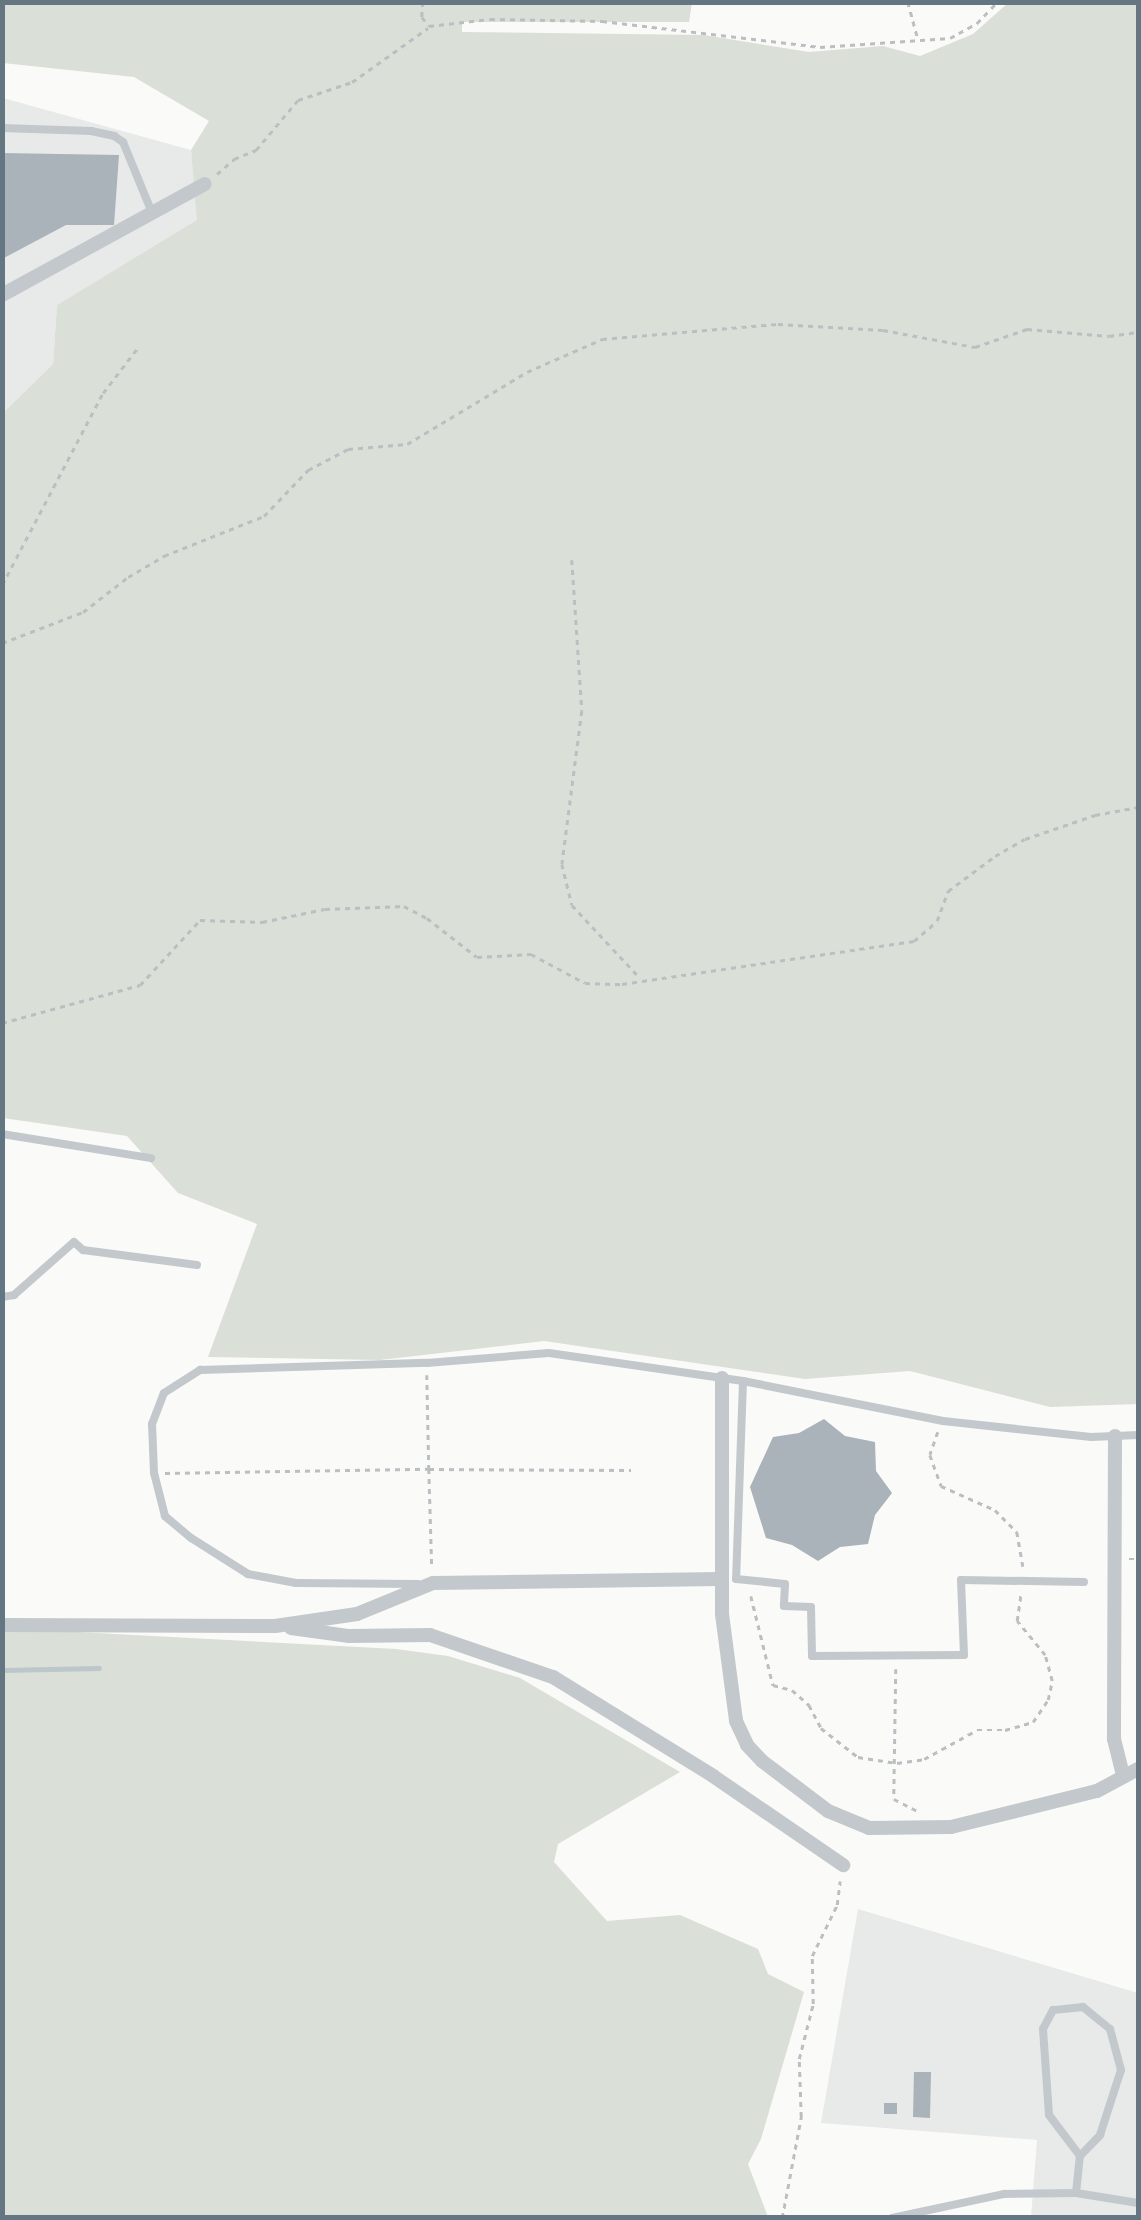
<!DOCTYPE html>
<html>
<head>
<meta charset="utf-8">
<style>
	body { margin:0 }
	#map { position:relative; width:1141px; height:2220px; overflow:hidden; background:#fafaf8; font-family:Montserrat,sans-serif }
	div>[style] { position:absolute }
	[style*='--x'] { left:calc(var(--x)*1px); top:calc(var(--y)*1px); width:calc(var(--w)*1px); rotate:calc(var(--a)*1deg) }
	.built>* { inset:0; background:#e8e9e9 }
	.green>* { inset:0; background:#dadfd7 }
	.stream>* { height:5px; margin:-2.5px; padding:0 2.5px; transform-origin:2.5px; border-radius:2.5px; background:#bbc7cb }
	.building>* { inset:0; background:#aab3b9 }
	.path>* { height:2.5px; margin-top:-1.25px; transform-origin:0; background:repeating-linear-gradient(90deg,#bbbfc2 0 5px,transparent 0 10px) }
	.lane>* { height:8px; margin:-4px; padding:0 4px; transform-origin:4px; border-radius:4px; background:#c3c8cc }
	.street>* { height:14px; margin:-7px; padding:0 7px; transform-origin:7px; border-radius:7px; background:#c3c8cc }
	span { translate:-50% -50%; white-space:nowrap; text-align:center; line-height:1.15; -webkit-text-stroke:10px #fff; paint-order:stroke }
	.frame { position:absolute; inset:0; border:5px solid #657683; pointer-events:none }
</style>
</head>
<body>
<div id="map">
	<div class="built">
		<i style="clip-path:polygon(3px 98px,191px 150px,198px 220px,57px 305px,53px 364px,3px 413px)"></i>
		<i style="clip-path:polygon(858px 1909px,1138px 1993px,1138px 2217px,1031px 2217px,1037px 2140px,821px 2123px)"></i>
	</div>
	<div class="green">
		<i style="clip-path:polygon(3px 3px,692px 3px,689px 22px,462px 22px,462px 32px,704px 35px,809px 52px,883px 46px,920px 56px,973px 34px,1008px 3px,1138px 3px,1138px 1404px,1050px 1407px,910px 1371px,805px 1379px,544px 1341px,380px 1360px,208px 1357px,257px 1224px,178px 1193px,127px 1136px,3px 1118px,3px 413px,53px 364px,57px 305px,197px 220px,191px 150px,209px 121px,134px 77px,3px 63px)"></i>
		<i style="clip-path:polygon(2px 1628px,396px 1649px,448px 1656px,520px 1678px,680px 1772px,558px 1844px,554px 1862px,607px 1921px,680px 1915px,758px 1949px,768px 1974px,804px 1992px,761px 2139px,748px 2164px,768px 2217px,3px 2217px)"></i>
	</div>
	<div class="stream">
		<i style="--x:2;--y:1670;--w:97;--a:-1.2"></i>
	</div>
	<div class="building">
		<i style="clip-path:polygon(2px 153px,119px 155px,114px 225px,66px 225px,2px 259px)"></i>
		<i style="clip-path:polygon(824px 1419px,845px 1436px,875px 1442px,876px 1471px,892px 1493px,875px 1515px,868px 1544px,840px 1547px,818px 1561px,792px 1545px,766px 1538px,750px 1487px,773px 1437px,799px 1433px)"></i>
		<i style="clip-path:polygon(914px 2072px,931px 2072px,930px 2118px,913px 2117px)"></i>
		<i style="clip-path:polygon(884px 2103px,897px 2103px,897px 2114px,884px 2114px)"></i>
	</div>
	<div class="path">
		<i style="--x:423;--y:2;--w:15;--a:94"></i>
		<i style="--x:422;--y:17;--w:11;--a:52"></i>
		<i style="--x:429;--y:26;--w:61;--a:-6.5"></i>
		<i style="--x:490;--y:19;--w:112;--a:1"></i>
		<i style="--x:602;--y:21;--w:220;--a:6.8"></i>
		<i style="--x:820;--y:47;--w:130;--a:-4"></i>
		<i style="--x:950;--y:38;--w:31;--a:-29"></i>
		<i style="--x:977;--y:23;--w:29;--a:-46"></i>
		<i style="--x:908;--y:2;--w:39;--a:75"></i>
		<i style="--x:217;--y:174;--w:23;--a:-41"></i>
		<i style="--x:234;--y:159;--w:24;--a:-22"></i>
		<i style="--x:256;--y:150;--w:65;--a:-50"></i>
		<i style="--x:298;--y:100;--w:57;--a:-18.4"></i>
		<i style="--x:352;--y:82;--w:93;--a:-35.4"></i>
		<i style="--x:572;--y:560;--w:151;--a:86.2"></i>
		<i style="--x:582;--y:711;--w:154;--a:97.4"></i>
		<i style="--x:562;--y:864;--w:42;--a:76.3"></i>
		<i style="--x:572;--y:905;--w:100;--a:47"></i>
		<i style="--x:2;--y:585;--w:217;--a:-62.3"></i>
		<i style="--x:103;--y:393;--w:59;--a:-52.5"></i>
		<i style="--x:2;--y:643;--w:87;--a:-20.9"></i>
		<i style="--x:83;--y:612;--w:57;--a:-37.9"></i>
		<i style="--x:128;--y:577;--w:42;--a:-30.3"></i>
		<i style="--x:164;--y:556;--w:108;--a:-21.8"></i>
		<i style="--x:264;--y:516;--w:64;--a:-46.3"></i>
		<i style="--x:308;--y:470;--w:45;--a:-27.7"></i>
		<i style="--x:348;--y:449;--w:59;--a:-4.8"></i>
		<i style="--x:407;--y:444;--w:140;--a:-31"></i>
		<i style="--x:527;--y:372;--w:82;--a:-23.7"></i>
		<i style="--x:602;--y:339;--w:177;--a:-4.9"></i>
		<i style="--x:778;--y:324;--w:105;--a:3.3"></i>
		<i style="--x:883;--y:330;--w:94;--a:10.5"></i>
		<i style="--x:975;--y:347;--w:55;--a:-19.1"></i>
		<i style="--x:1027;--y:329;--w:82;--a:4.9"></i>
		<i style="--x:1109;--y:336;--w:29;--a:-8"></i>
		<i style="--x:2;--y:1023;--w:143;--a:-15.4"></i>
		<i style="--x:140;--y:985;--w:88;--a:-47.3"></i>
		<i style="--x:200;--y:920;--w:62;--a:1.8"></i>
		<i style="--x:262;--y:922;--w:64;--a:-11.7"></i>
		<i style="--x:325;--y:909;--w:79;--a:-2.2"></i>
		<i style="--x:404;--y:906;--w:26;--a:28"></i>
		<i style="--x:427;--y:918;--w:63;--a:38"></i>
		<i style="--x:477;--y:957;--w:54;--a:-3.2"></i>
		<i style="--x:531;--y:954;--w:61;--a:28.2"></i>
		<i style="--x:585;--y:983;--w:37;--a:2"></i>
		<i style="--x:622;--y:984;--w:295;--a:-8.4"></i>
		<i style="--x:914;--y:941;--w:30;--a:-41"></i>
		<i style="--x:937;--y:921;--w:32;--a:-70"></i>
		<i style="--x:948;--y:891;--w:59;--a:-36.7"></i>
		<i style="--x:995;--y:856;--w:34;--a:-30"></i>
		<i style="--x:1025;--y:839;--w:74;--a:-18.9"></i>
		<i style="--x:1095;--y:815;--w:44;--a:-10.5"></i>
		<i style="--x:427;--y:1375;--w:94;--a:88.8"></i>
		<i style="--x:429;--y:1469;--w:202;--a:0.3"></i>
		<i style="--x:938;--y:1432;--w:24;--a:109"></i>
		<i style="--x:930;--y:1455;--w:33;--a:70"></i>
		<i style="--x:941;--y:1486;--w:59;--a:24"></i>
		<i style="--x:995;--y:1510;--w:31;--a:45"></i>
		<i style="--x:1017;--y:1532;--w:35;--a:80"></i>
		<i style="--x:165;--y:1473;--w:264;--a:-0.9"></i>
		<i style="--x:429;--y:1469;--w:99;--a:88.3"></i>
		<i style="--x:1129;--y:1559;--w:9;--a:0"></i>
		<i style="--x:751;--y:1596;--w:92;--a:76.1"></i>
		<i style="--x:773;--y:1685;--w:20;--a:15"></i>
		<i style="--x:792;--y:1690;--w:23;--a:41"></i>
		<i style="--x:809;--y:1705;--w:26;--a:62"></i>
		<i style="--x:821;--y:1728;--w:47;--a:38.1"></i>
		<i style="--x:858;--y:1757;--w:39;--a:9"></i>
		<i style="--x:897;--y:1763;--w:27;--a:-8"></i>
		<i style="--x:924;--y:1759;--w:60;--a:-28.7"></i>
		<i style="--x:977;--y:1730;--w:28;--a:0"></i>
		<i style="--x:1005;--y:1730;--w:29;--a:-16"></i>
		<i style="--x:1033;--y:1722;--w:27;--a:-56"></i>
		<i style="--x:1048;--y:1700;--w:19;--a:-78"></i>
		<i style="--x:1052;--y:1681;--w:27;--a:-105"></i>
		<i style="--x:1045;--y:1655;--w:44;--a:-129.5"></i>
		<i style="--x:1017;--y:1621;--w:27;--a:-82"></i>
		<i style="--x:896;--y:1669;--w:130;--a:90.9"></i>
		<i style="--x:894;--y:1799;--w:27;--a:27"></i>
		<i style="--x:782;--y:2218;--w:103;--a:-79.3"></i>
		<i style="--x:801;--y:2117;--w:58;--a:-92"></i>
		<i style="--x:799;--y:2059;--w:57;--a:-75.7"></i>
		<i style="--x:813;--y:2004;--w:48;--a:-91.2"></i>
		<i style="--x:812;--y:1956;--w:57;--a:-63.9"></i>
		<i style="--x:837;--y:1905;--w:24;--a:-83"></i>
	</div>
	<div class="lane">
		<i style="--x:2;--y:128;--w:89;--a:1.9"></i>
		<i style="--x:91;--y:131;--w:24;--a:12"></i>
		<i style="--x:114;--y:136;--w:11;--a:34"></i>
		<i style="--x:123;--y:142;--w:79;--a:67.7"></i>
		<i style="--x:2;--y:1134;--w:151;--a:9.2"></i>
		<i style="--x:2;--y:1297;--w:12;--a:-9"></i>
		<i style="--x:14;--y:1295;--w:80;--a:-41.5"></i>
		<i style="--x:74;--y:1242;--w:12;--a:42"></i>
		<i style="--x:83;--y:1250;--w:115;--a:7.5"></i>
		<i style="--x:743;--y:1381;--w:198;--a:92"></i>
		<i style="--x:736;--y:1579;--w:49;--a:5.8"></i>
		<i style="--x:785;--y:1584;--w:22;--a:93"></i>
		<i style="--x:784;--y:1606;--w:27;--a:2"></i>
		<i style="--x:811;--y:1607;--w:49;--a:88.8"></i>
		<i style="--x:812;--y:1656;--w:152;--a:-0.4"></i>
		<i style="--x:964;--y:1655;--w:75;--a:-92.3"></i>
		<i style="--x:961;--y:1580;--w:123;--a:0.9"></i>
		<i style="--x:418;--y:1584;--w:122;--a:-179.5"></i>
		<i style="--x:296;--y:1583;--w:49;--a:-169.4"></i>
		<i style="--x:248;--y:1574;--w:67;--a:-147.7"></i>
		<i style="--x:191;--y:1538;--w:34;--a:-140"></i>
		<i style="--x:165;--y:1516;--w:44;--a:-104.3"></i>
		<i style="--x:154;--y:1473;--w:49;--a:-92.3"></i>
		<i style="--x:152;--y:1424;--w:33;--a:-69"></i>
		<i style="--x:164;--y:1393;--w:43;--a:-32.6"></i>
		<i style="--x:200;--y:1370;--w:227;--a:-1.8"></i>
		<i style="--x:427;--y:1363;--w:122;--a:-4.7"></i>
		<i style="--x:549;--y:1353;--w:196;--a:8.2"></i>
		<i style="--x:743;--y:1381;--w:204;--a:11.3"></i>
		<i style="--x:943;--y:1421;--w:149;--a:6.2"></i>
		<i style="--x:1091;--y:1437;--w:47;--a:-2.4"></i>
		<i style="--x:1076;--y:2193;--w:37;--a:-84"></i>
		<i style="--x:1080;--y:2156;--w:29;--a:-46"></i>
		<i style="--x:1100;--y:2135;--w:68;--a:-72.1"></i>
		<i style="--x:1121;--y:2070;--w:42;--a:-105"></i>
		<i style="--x:1110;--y:2029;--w:35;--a:-141"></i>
		<i style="--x:1083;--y:2007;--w:30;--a:174"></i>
		<i style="--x:1053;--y:2010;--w:21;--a:118"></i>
		<i style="--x:1043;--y:2029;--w:86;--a:86"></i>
		<i style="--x:1049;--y:2115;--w:51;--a:52.9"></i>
		<i style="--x:892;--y:2218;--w:115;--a:-12.1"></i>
		<i style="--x:1004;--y:2194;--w:72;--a:-0.8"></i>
		<i style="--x:1076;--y:2193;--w:63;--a:9.2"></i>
	</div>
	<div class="street">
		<i style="--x:2;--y:295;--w:231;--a:-28.7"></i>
		<i style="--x:722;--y:1378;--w:236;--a:90"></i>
		<i style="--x:722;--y:1614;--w:108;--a:82.5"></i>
		<i style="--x:736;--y:1721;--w:26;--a:65"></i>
		<i style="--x:747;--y:1745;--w:22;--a:47"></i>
		<i style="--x:762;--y:1761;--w:83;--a:37.1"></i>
		<i style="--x:828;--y:1811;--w:44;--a:22.5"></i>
		<i style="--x:869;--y:1828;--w:82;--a:-0.7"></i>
		<i style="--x:951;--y:1827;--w:150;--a:-13.9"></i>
		<i style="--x:1097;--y:1791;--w:47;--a:-28.2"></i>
		<i style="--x:1115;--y:1436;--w:303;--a:90.2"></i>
		<i style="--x:1114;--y:1739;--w:38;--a:76"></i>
		<i style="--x:2;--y:1625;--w:273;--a:0.2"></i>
		<i style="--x:275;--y:1626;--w:83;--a:-8.3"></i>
		<i style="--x:357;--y:1614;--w:82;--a:-22.2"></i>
		<i style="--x:433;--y:1583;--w:287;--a:-0.8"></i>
		<i style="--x:291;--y:1628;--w:59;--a:7.9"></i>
		<i style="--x:349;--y:1636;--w:81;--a:-0.7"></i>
		<i style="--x:430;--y:1635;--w:130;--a:18.9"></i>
		<i style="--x:553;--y:1677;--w:188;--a:31.7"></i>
		<i style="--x:713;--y:1776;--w:158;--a:34.4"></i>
	</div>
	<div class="frame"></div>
</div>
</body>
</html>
